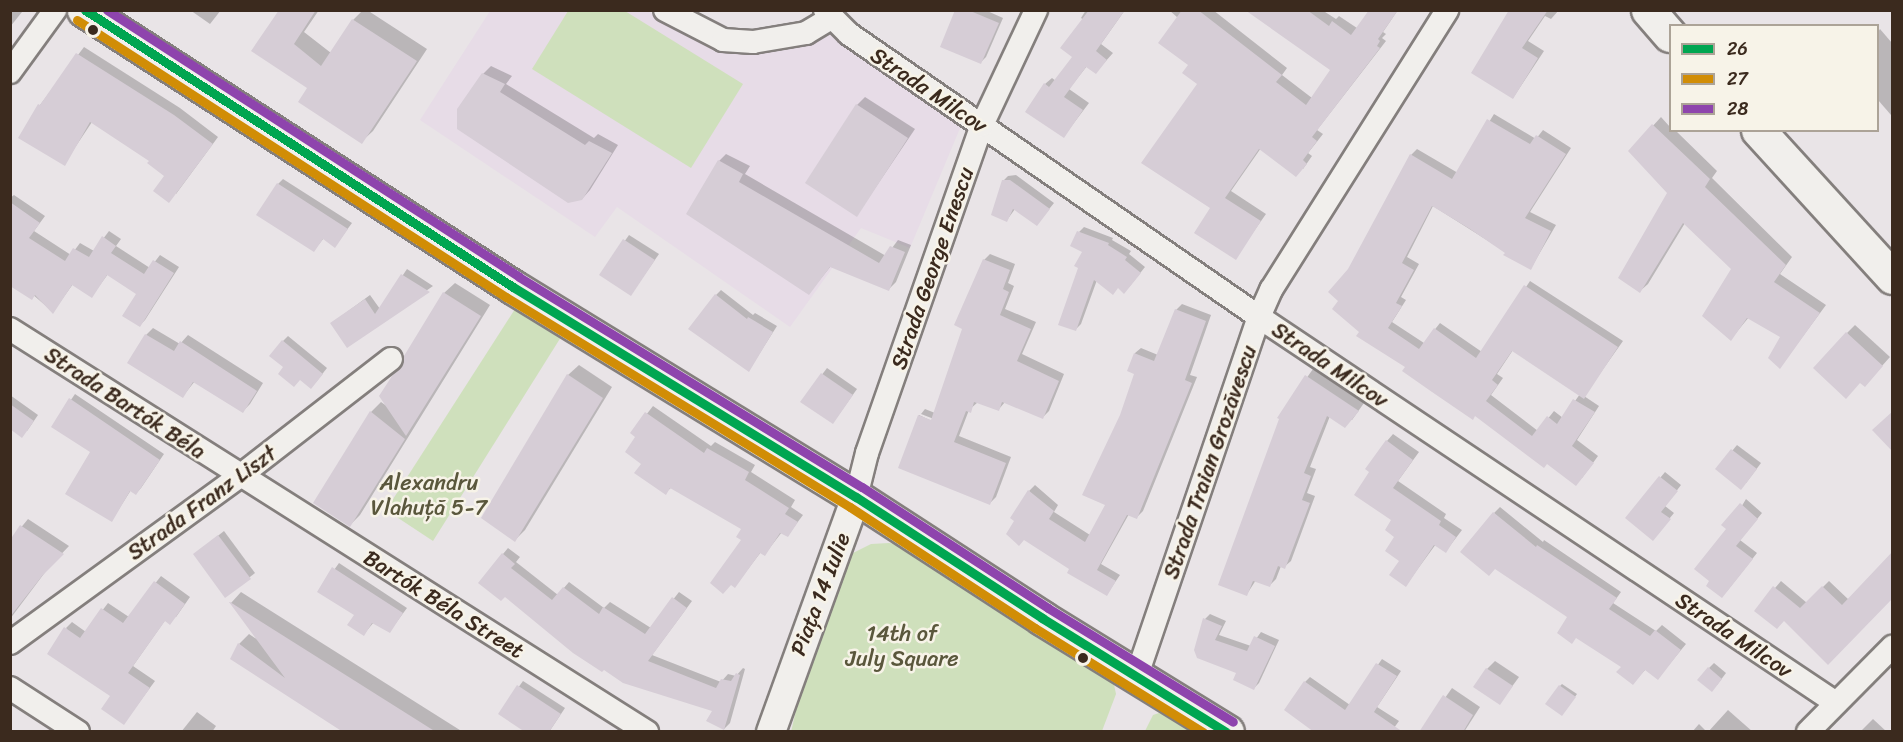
<!DOCTYPE html>
<html>
<head>
<meta charset="utf-8">
<style>
	body { margin:0 }
	#map { position:relative; width:1903px; height:742px; overflow:hidden; background:#e9e4e7; font-family:Sriracha,sans-serif }
	div>[style] { position:absolute }
	[style*='--x'] { left:calc(var(--x)*1px); top:calc(var(--y)*1px); width:calc(var(--w)*1px); rotate:calc(var(--a)*1deg) }
	.built>* { inset:0; background:#e7dce7 }
	.green>* { inset:0; background:#cfe0bc }
	.shadow>* { inset:0; background:#0003 }
	.building>* { inset:0; background:#d6cdd6 }
	.roads { filter:drop-shadow(2px 0 #847f7d) drop-shadow(-2px 0 #847f7d) drop-shadow(0 2px #847f7d) drop-shadow(0 -2px #847f7d) }
	.minor>* { height:22px; margin:-11px; padding:0 11px; transform-origin:11px; border-radius:11px; background:#f1efec }
	.tertiary>* { height:28px; margin:-14px; padding:0 14px; transform-origin:14px; border-radius:14px; background:#f1efec }
	.secondary>* { height:33px; margin:-16.5px; padding:0 16.5px; transform-origin:16.5px; border-radius:16.5px; background:#f1efec }
	.bus-1>* { height:9px; margin:-4.5px; padding:0 4.5px; transform-origin:4.5px; border-radius:4.5px; background:#00a651 }
	.bus-2>* { height:9px; margin:-4.5px; padding:0 4.5px; transform-origin:4.5px; border-radius:4.5px; background:#d18d06 }
	.bus-3>* { height:9px; margin:-4.5px; padding:0 4.5px; transform-origin:4.5px; border-radius:4.5px; background:#8e44ad }
	.dots>* { width:16px; height:16px; translate:-50% -50%; box-sizing:border-box; border:3px solid #f7f3e8; border-radius:50% }
	span { translate:-50% -50%; white-space:nowrap; text-align:center; line-height:1.15; -webkit-text-stroke:5px #f7f3e8; paint-order:stroke }
	.street-label { font-size:22px; color:#3b2a1e }
	.park-label { font-size:22px; color:#5a573c }
	.frame { position:absolute; inset:0; border:12px solid #3b2a1e; pointer-events:none }
	.legend { position:absolute; left:1669px; top:24px; width:210px; height:108px; box-sizing:border-box; background:#f7f3e8; border:2px solid #aca397; margin:0; padding:8px 10px; list-style:none; font-size:18px; color:#3b2a1e }
	.legend li { display:flex; align-items:center; gap:12px; height:30px }
	.legend b { width:30px; border:2px solid #aca397 }
</style>
</head>
<body>
<div id="map">
	<div class="built">
		<i style="clip-path:polygon(646px 10px,692px 39px,722px 50px,828px 28px,963px 121px,910px 248px,861px 228px,790px 327px,617px 207px,595px 237px,420px 120px,490px 11px)"></i>
	</div>
	<div class="green">
		<i style="clip-path:polygon(568px 11px,625px 11px,743px 84px,691px 168px,532px 69px)"></i>
		<i style="clip-path:polygon(515px 309px,561px 337px,433px 541px,386px 510px)"></i>
		<i style="clip-path:polygon(889px 543px,905px 545px,1113px 680px,1116px 694px,1102px 731px,791px 732px,812px 640px,830px 587px,853px 553px,871px 544px)"></i>
		<i style="clip-path:polygon(1159px 713px,1162px 714px,1189px 731px,1145px 731px,1153px 715px)"></i>
	</div>
	<div class="shadow">
		<i style="clip-path:polygon(10px 10px,22px 12px,10px 27px)"></i>
		<i style="clip-path:polygon(190px 10px,221px 10px,210px 24px)"></i>
		<i style="clip-path:polygon(281px 10px,319px 10px,304px 32px,331px 53px,353px 20px,363px 10px,367px 10px,427px 49px,373px 131px,361px 142px,309px 88px)"></i>
		<i style="clip-path:polygon(957px 10px,985px 10px,1003px 18px,986px 57px,981px 62px)"></i>
		<i style="clip-path:polygon(1086px 10px,1125px 10px,1101px 44px,1113px 53px,1096px 72px,1087px 66px,1069px 89px,1089px 103px,1064px 136px,1045px 84px,1052px 78px,1056px 81px,1074px 57px,1084px 20px,1081px 18px)"></i>
		<i style="clip-path:polygon(1169px 10px,1213px 10px,1287px 68px,1282px 75px,1312px 98px,1332px 70px,1248px 10px,1322px 10px,1336px 19px,1339px 16px,1357px 28px,1371px 10px,1398px 10px,1383px 32px,1386px 34px,1382px 38px,1386px 41px,1317px 130px,1323px 134px,1308px 153px,1312px 156px,1303px 169px,1261px 148px,1231px 191px,1266px 214px,1235px 258px,1212px 207px,1199px 83px,1190px 64px,1178px 18px)"></i>
		<i style="clip-path:polygon(1510px 10px,1559px 10px,1551px 19px,1545px 16px,1528px 41px,1544px 51px,1513px 98px)"></i>
		<i style="clip-path:polygon(1880px 29px,1892px 43px,1891px 115px,1878px 100px,1878px 32px)"></i>
		<i style="clip-path:polygon(84px 47px,180px 108px,218px 137px,176px 194px,166px 176px,151px 160px,92px 122px,64px 164px,20px 138px,40px 105px)"></i>
		<i style="clip-path:polygon(491px 66px,512px 76px,506px 84px,594px 138px,598px 134px,618px 145px,590px 190px,582px 199px,483px 74px)"></i>
		<i style="clip-path:polygon(865px 97px,915px 129px,857px 215px,857px 105px)"></i>
		<i style="clip-path:polygon(evenodd,1494px 114px,1536px 139px,1543px 130px,1571px 148px,1530px 212px,1556px 225px,1531px 268px,1433px 206px,1407px 257px,1419px 264px,1401px 297px,1406px 300px,1392px 322px,1424px 343px,1440px 323px,1482px 352px,1530px 281px,1623px 341px,1584px 396px,1599px 406px,1577px 440px,1598px 456px,1582px 478px,1408px 367px,1361px 332px,1340px 301px,1349px 270px,1411px 155px,1417px 149px,1458px 173px,1494px 114px,1513px 350px,1580px 394px,1563px 418px,1554px 411px,1538px 431px,1491px 395px,1503px 378px,1497px 374px,1513px 350px)"></i>
		<i style="clip-path:polygon(1661px 117px,1670px 127px,1670px 130px,1675px 130px,1717px 171px,1712px 178px,1792px 257px,1780px 274px,1826px 305px,1780px 367px,1782px 336px,1749px 317px,1731px 339px,1733px 269px,1685px 223px,1648px 284px,1640px 291px,1668px 193px,1630px 151px)"></i>
		<i style="clip-path:polygon(726px 154px,750px 166px,745px 174px,886px 256px,898px 240px,911px 245px,896px 282px,889px 289px,831px 266px,809px 293px,719px 161px)"></i>
		<i style="clip-path:polygon(1016px 175px,1054px 203px,1037px 224px,1015px 209px,1007px 220px,1003px 181px,1008px 176px)"></i>
		<i style="clip-path:polygon(283px 179px,352px 223px,335px 246px,324px 238px,314px 250px,278px 184px)"></i>
		<i style="clip-path:polygon(14px 195px,45px 216px,34px 231px,71px 255px,80px 243px,94px 251px,109px 231px,121px 239px,116px 246px,150px 268px,160px 255px,179px 267px,145px 320px,139px 326px,138px 293px,108px 274px,92px 296px,73px 284px,53px 312px,10px 275px,10px 198px)"></i>
		<i style="clip-path:polygon(1084px 227px,1113px 238px,1112px 240px,1131px 251px,1129px 254px,1145px 267px,1129px 287px,1119px 287px,1097px 280px,1081px 324px,1076px 329px,1084px 251px,1079px 232px)"></i>
		<i style="clip-path:polygon(629px 235px,659px 254px,631px 294px,601px 275px)"></i>
		<i style="clip-path:polygon(990px 254px,1015px 264px,1008px 283px,1014px 286px,1005px 309px,1036px 322px,1022px 354px,1064px 374px,1049px 411px,1043px 417px,1005px 402px,999px 409px,978px 402px,969px 410px,959px 436px,1011px 457px,996px 497px,990px 503px,900px 467px,919px 415px,938px 424px,939px 421px,921px 414px,925px 409px,935px 413px,964px 328px,956px 325px,984px 260px)"></i>
		<i style="clip-path:polygon(407px 269px,433px 286px,348px 346px,332px 323px,370px 295px,380px 309px)"></i>
		<i style="clip-path:polygon(455px 283px,490px 305px,360px 515px,350px 525px,371px 412px,381px 402px,388px 407px,405px 365px,444px 293px)"></i>
		<i style="clip-path:polygon(721px 290px,753px 315px,755px 313px,777px 326px,749px 370px,716px 295px)"></i>
		<i style="clip-path:polygon(1182px 304px,1211px 315px,1190px 375px,1197px 377px,1143px 511px,1137px 517px,1129px 514px,1101px 564px,1120px 575px,1107px 594px,1071px 568px,1029px 491px,1035px 485px,1058px 505px,1054px 512px,1090px 535px,1107px 504px,1121px 416px,1136px 373px,1135px 353px,1141px 348px,1158px 355px,1176px 310px)"></i>
		<i style="clip-path:polygon(1855px 325px,1890px 357px,1872px 377px,1847px 333px)"></i>
		<i style="clip-path:polygon(153px 328px,180px 344px,188px 335px,263px 383px,250px 404px,243px 411px,195px 381px,183px 396px,146px 335px)"></i>
		<i style="clip-path:polygon(288px 336px,327px 368px,316px 382px,285px 367px,283px 341px)"></i>
		<i style="clip-path:polygon(579px 365px,612px 387px,525px 530px,515px 540px,568px 375px)"></i>
		<i style="clip-path:polygon(827px 368px,857px 389px,837px 417px,802px 401px)"></i>
		<i style="clip-path:polygon(1313px 369px,1364px 403px,1352px 420px,1330px 416px,1310px 467px,1316px 469px,1307px 493px,1315px 496px,1291px 561px,1284px 567px,1281px 566px,1276px 579px,1270px 585px,1256px 580px,1247px 594px,1281px 418px,1279px 417px)"></i>
		<i style="clip-path:polygon(75px 394px,164px 454px,141px 488px,136px 493px,131px 490px,112px 520px,92px 451px,53px 426px)"></i>
		<i style="clip-path:polygon(10px 395px,38px 415px,27px 431px,10px 428px)"></i>
		<i style="clip-path:polygon(653px 406px,711px 446px,715px 442px,755px 465px,751px 472px,795px 500px,791px 507px,803px 515px,788px 535px,782px 532px,765px 554px,761px 552px,735px 586px,744px 528px,672px 487px,665px 493px,643px 463px,637px 436px,632px 433px)"></i>
		<i style="clip-path:polygon(1393px 434px,1419px 452px,1398px 481px,1446px 514px,1444px 518px,1462px 530px,1446px 551px,1436px 544px,1406px 585px,1394px 519px,1371px 471px,1387px 441px)"></i>
		<i style="clip-path:polygon(1737px 445px,1761px 463px,1746px 483px,1717px 469px)"></i>
		<i style="clip-path:polygon(1665px 472px,1681px 485px,1665px 506px,1674px 513px,1655px 536px,1627px 518px)"></i>
		<i style="clip-path:polygon(1746px 499px,1762px 513px,1740px 540px,1757px 553px,1727px 591px,1728px 529px)"></i>
		<i style="clip-path:polygon(1500px 507px,1543px 542px,1544px 540px,1621px 592px,1613px 603px,1656px 631px,1662px 625px,1686px 644px,1663px 672px,1646px 669px,1633px 683px,1623px 666px,1569px 617px,1494px 513px)"></i>
		<i style="clip-path:polygon(28px 519px,69px 546px,49px 567px,10px 619px,10px 541px)"></i>
		<i style="clip-path:polygon(224px 531px,255px 573px,226px 596px,195px 554px)"></i>
		<i style="clip-path:polygon(508px 548px,520px 557px,516px 562px,558px 595px,569px 582px,604px 608px,610px 602px,651px 628px,679px 592px,692px 601px,652px 655px,721px 682px,728px 674px,736px 676px,743px 668px,745px 669px,730px 723px,724px 729px,714px 710px,505px 595px,503px 554px)"></i>
		<i style="clip-path:polygon(339px 563px,407px 608px,390px 631px,374px 622px,364px 634px,356px 614px,319px 591px)"></i>
		<i style="clip-path:polygon(161px 576px,190px 597px,176px 617px,166px 619px,133px 666px,155px 681px,124px 723px,112px 695px,66px 628px,72px 622px,86px 632px,108px 603px,129px 617px)"></i>
		<i style="clip-path:polygon(1781px 581px,1807px 603px,1829px 581px,1849px 600px,1892px 597px,1784px 619px,1756px 610px)"></i>
		<i style="clip-path:polygon(241px 592px,463px 732px,346px 732px,239px 644px,249px 634px,258px 640px,231px 603px)"></i>
		<i style="clip-path:polygon(1210px 614px,1226px 621px,1219px 635px,1251px 646px,1261px 632px,1279px 640px,1259px 683px,1254px 688px,1238px 672px,1198px 657px,1205px 619px)"></i>
		<i style="clip-path:polygon(1382px 659px,1401px 671px,1377px 707px,1399px 721px,1391px 732px,1325px 732px,1305px 682px,1310px 677px,1350px 705px)"></i>
		<i style="clip-path:polygon(1495px 661px,1519px 677px,1500px 703px,1487px 669px)"></i>
		<i style="clip-path:polygon(1714px 663px,1726px 673px,1717px 685px,1709px 668px)"></i>
		<i style="clip-path:polygon(523px 681px,565px 708px,549px 732px,500px 713px)"></i>
		<i style="clip-path:polygon(1562px 684px,1577px 694px,1564px 712px,1560px 686px)"></i>
		<i style="clip-path:polygon(1452px 688px,1480px 707px,1464px 732px,1421px 732px)"></i>
		<i style="clip-path:polygon(1728px 710px,1753px 732px,1708px 732px)"></i>
		<i style="clip-path:polygon(197px 712px,216px 726px,212px 732px,181px 732px)"></i>
		<i style="clip-path:polygon(1873px 719px,1887px 732px,1860px 732px)"></i>
		<i style="clip-path:polygon(1699px 724px,1707px 732px,1692px 732px)"></i>
	</div>
	<div class="building">
		<i style="clip-path:polygon(279px 10px,316px 10px,294px 44px,321px 66px,352px 19px,417px 61px,362px 144px,298px 102px,307px 88px,251px 51px)"></i>
		<i style="clip-path:polygon(955px 10px,968px 10px,999px 23px,981px 64px,940px 47px)"></i>
		<i style="clip-path:polygon(1089px 10px,1125px 10px,1096px 51px,1107px 60px,1096px 74px,1086px 67px,1064px 97px,1083px 110px,1064px 138px,1025px 112px,1044px 83px,1049px 87px,1072px 57px,1060px 48px)"></i>
		<i style="clip-path:polygon(1182px 10px,1198px 10px,1282px 75px,1276px 82px,1306px 105px,1330px 70px,1245px 10px,1307px 10px,1329px 26px,1332px 21px,1351px 35px,1369px 10px,1398px 10px,1378px 39px,1380px 41px,1377px 46px,1380px 48px,1312px 137px,1317px 141px,1303px 160px,1307px 164px,1296px 177px,1259px 149px,1225px 198px,1261px 221px,1236px 260px,1194px 233px,1210px 208px,1141px 163px,1197px 84px,1182px 73px,1188px 65px,1158px 43px)"></i>
		<i style="clip-path:polygon(1509px 10px,1548px 10px,1522px 48px,1538px 58px,1513px 99px,1471px 73px)"></i>
		<i style="clip-path:polygon(76px 53px,174px 115px,213px 144px,169px 203px,153px 191px,164px 176px,147px 163px,149px 161px,90px 122px,65px 166px,18px 138px,38px 104px,40px 105px)"></i>
		<i style="clip-path:polygon(482px 73px,505px 84px,500px 92px,585px 145px,589px 141px,612px 153px,582px 200px,568px 203px,457px 129px,457px 109px)"></i>
		<i style="clip-path:polygon(856px 104px,908px 138px,857px 217px,805px 183px)"></i>
		<i style="clip-path:polygon(1487px 119px,1530px 144px,1536px 135px,1566px 154px,1525px 218px,1551px 231px,1531px 270px,1503px 255px,1505px 253px,1470px 229px,1432px 206px,1402px 263px,1414px 270px,1396px 303px,1402px 306px,1388px 328px,1419px 349px,1434px 328px,1476px 358px,1524px 285px,1618px 347px,1584px 399px,1512px 351px,1492px 380px,1498px 385px,1486px 401px,1532px 436px,1547px 416px,1557px 424px,1573px 399px,1595px 412px,1572px 446px,1594px 463px,1576px 486px,1547px 464px,1544px 468px,1475px 416px,1473px 420px,1432px 392px,1402px 371px,1405px 367px,1356px 336px,1359px 332px,1332px 309px,1338px 301px,1328px 292px,1348px 269px,1410px 154px,1452px 179px)"></i>
		<i style="clip-path:polygon(1652px 124px,1710px 179px,1705px 187px,1786px 265px,1774px 282px,1820px 313px,1780px 369px,1768px 358px,1780px 337px,1747px 318px,1731px 341px,1702px 316px,1731px 269px,1683px 223px,1640px 293px,1618px 278px,1667px 193px,1628px 151px)"></i>
		<i style="clip-path:polygon(718px 160px,743px 174px,739px 182px,879px 263px,890px 246px,905px 252px,889px 291px,830px 267px,809px 295px,686px 214px)"></i>
		<i style="clip-path:polygon(1002px 180px,1010px 180px,1050px 209px,1037px 226px,1013px 209px,1007px 222px,991px 215px)"></i>
		<i style="clip-path:polygon(277px 183px,348px 229px,335px 248px,323px 239px,314px 252px,256px 215px)"></i>
		<i style="clip-path:polygon(10px 202px,40px 223px,29px 238px,65px 261px,73px 248px,89px 257px,102px 236px,116px 246px,111px 253px,144px 274px,153px 260px,174px 273px,140px 327px,122px 316px,136px 294px,107px 275px,92px 298px,72px 285px,53px 314px,35px 295px,32px 300px,10px 286px)"></i>
		<i style="clip-path:polygon(1077px 231px,1109px 243px,1108px 245px,1127px 257px,1125px 260px,1141px 273px,1124px 294px,1118px 288px,1113px 295px,1094px 280px,1076px 331px,1058px 325px,1078px 268px,1074px 266px,1082px 252px,1070px 246px)"></i>
		<i style="clip-path:polygon(623px 239px,655px 260px,631px 296px,599px 275px)"></i>
		<i style="clip-path:polygon(983px 259px,1010px 270px,1003px 289px,1009px 292px,1000px 315px,1031px 329px,1017px 361px,1059px 381px,1043px 419px,1002px 402px,999px 411px,974px 402px,971px 413px,966px 411px,954px 442px,1006px 463px,990px 505px,898px 468px,918px 415px,931px 420px,962px 329px,954px 325px)"></i>
		<i style="clip-path:polygon(401px 274px,430px 292px,347px 348px,330px 323px,365px 299px,375px 314px)"></i>
		<i style="clip-path:polygon(443px 292px,481px 316px,406px 436px,379px 396px,392px 376px,403px 365px,404px 356px)"></i>
		<i style="clip-path:polygon(715px 294px,747px 319px,748px 317px,773px 332px,749px 372px,688px 329px)"></i>
		<i style="clip-path:polygon(1175px 309px,1206px 321px,1185px 380px,1192px 383px,1137px 519px,1127px 515px,1097px 570px,1116px 581px,1107px 596px,1067px 573px,1069px 569px,1024px 540px,1019px 546px,1006px 534px,1014px 521px,1010px 518px,1028px 490px,1054px 511px,1049px 519px,1085px 542px,1105px 505px,1082px 495px,1120px 415px,1134px 374px,1127px 371px,1134px 353px,1154px 361px)"></i>
		<i style="clip-path:polygon(1846px 332px,1883px 366px,1865px 387px,1860px 383px,1846px 399px,1813px 368px)"></i>
		<i style="clip-path:polygon(145px 334px,174px 351px,180px 341px,257px 391px,243px 413px,193px 382px,183px 398px,127px 363px)"></i>
		<i style="clip-path:polygon(282px 340px,323px 374px,311px 389px,300px 380px,294px 387px,278px 374px,283px 367px,269px 356px)"></i>
		<i style="clip-path:polygon(821px 373px,853px 395px,833px 424px,800px 402px)"></i>
		<i style="clip-path:polygon(567px 374px,603px 398px,515px 542px,481px 518px)"></i>
		<i style="clip-path:polygon(1305px 375px,1359px 411px,1345px 428px,1327px 416px,1304px 473px,1311px 476px,1302px 500px,1310px 503px,1285px 569px,1278px 566px,1270px 587px,1253px 581px,1247px 596px,1218px 585px,1279px 419px,1277px 418px)"></i>
		<i style="clip-path:polygon(69px 398px,160px 460px,136px 495px,130px 491px,112px 522px,65px 494px,90px 452px,51px 427px)"></i>
		<i style="clip-path:polygon(10px 404px,34px 421px,22px 438px,10px 429px)"></i>
		<i style="clip-path:polygon(370px 411px,405px 439px,350px 527px,313px 503px)"></i>
		<i style="clip-path:polygon(1893px 411px,1893px 452px,1872px 430px)"></i>
		<i style="clip-path:polygon(645px 412px,704px 453px,707px 448px,749px 472px,745px 480px,789px 508px,785px 514px,798px 522px,788px 537px,780px 533px,765px 556px,760px 553px,735px 588px,731px 585px,723px 594px,710px 583px,741px 540px,736px 537px,741px 529px,670px 488px,666px 495px,634px 473px,641px 464px,625px 452px,635px 437px,630px 433px)"></i>
		<i style="clip-path:polygon(1386px 440px,1413px 460px,1393px 488px,1441px 521px,1439px 525px,1456px 537px,1446px 553px,1434px 545px,1406px 587px,1389px 575px,1399px 561px,1385px 551px,1394px 537px,1385px 530px,1391px 520px,1354px 495px,1369px 472px,1365px 469px)"></i>
		<i style="clip-path:polygon(1731px 449px,1757px 469px,1741px 490px,1715px 469px)"></i>
		<i style="clip-path:polygon(1659px 476px,1678px 491px,1661px 512px,1671px 519px,1653px 541px,1625px 518px)"></i>
		<i style="clip-path:polygon(1740px 503px,1758px 519px,1736px 546px,1753px 559px,1722px 598px,1706px 586px,1709px 581px,1694px 569px,1726px 529px,1721px 525px)"></i>
		<i style="clip-path:polygon(1493px 512px,1536px 547px,1537px 545px,1617px 598px,1609px 609px,1650px 636px,1655px 630px,1681px 650px,1658px 680px,1645px 670px,1633px 685px,1616px 672px,1621px 667px,1576px 638px,1572px 644px,1557px 633px,1567px 617px,1495px 569px,1489px 576px,1460px 552px)"></i>
		<i style="clip-path:polygon(20px 525px,64px 554px,42px 576px,10px 617px,10px 540px)"></i>
		<i style="clip-path:polygon(218px 535px,251px 579px,225px 598px,193px 554px)"></i>
		<i style="clip-path:polygon(1893px 551px,1893px 598px,1828px 665px,1784px 621px,1777px 629px,1754px 611px,1773px 586px,1800px 608px,1822px 586px,1842px 605px)"></i>
		<i style="clip-path:polygon(502px 553px,515px 564px,511px 568px,552px 600px,563px 587px,599px 614px,603px 607px,645px 634px,672px 597px,687px 608px,648px 661px,716px 688px,721px 679px,731px 681px,736px 673px,740px 675px,724px 730px,706px 721px,712px 711px,623px 683px,604px 670px,602px 672px,573px 653px,505px 597px,501px 601px,478px 583px)"></i>
		<i style="clip-path:polygon(332px 567px,403px 613px,390px 633px,372px 623px,364px 636px,347px 625px,354px 615px,317px 592px)"></i>
		<i style="clip-path:polygon(154px 581px,185px 604px,170px 625px,165px 621px,128px 673px,150px 688px,124px 725px,101px 709px,110px 696px,47px 654px,64px 627px,80px 638px,101px 608px,123px 623px)"></i>
		<i style="clip-path:polygon(229px 602px,230px 602px,436px 732px,343px 732px,230px 659px,238px 643px,285px 678px)"></i>
		<i style="clip-path:polygon(1203px 618px,1222px 626px,1215px 640px,1247px 651px,1254px 636px,1275px 646px,1254px 690px,1233px 680px,1236px 673px,1197px 658px,1194px 650px)"></i>
		<i style="clip-path:polygon(1376px 663px,1397px 676px,1374px 712px,1403px 732px,1314px 732px,1284px 710px,1304px 681px,1345px 710px)"></i>
		<i style="clip-path:polygon(1708px 667px,1722px 679px,1712px 692px,1697px 680px)"></i>
		<i style="clip-path:polygon(1486px 668px,1513px 686px,1500px 705px,1473px 687px)"></i>
		<i style="clip-path:polygon(517px 685px,561px 714px,549px 732px,525px 732px,498px 714px)"></i>
		<i style="clip-path:polygon(1559px 685px,1576px 697px,1562px 716px,1545px 704px)"></i>
		<i style="clip-path:polygon(1443px 695px,1473px 715px,1463px 732px,1419px 732px)"></i>
	</div>
	<div class="roads">
		<div class="minor">
			<i style="--x:665;--y:10;--w:65;--a:27.3"></i>
			<i style="--x:723;--y:40;--w:30;--a:4"></i>
			<i style="--x:753;--y:42;--w:54;--a:-9.6"></i>
			<i style="--x:806;--y:33;--w:29;--a:-31"></i>
			<i style="--x:825;--y:10;--w:34;--a:45"></i>
			<i style="--x:849;--y:34;--w:498;--a:34.6"></i>
			<i style="--x:1259;--y:317;--w:694;--a:33.78"></i>
			<i style="--x:10;--y:72;--w:77;--a:-54"></i>
			<i style="--x:10;--y:329;--w:754;--a:32.32"></i>
			<i style="--x:856;--y:497;--w:45;--a:-76"></i>
			<i style="--x:867;--y:453;--w:348;--a:-70.7"></i>
			<i style="--x:982;--y:125;--w:127;--a:-64.8"></i>
			<i style="--x:10;--y:643;--w:284;--a:-36"></i>
			<i style="--x:240;--y:476;--w:191;--a:-37.8"></i>
			<i style="--x:1137;--y:675;--w:378;--a:-71.2"></i>
			<i style="--x:1259;--y:317;--w:30;--a:-66"></i>
			<i style="--x:1271;--y:290;--w:331;--a:-57.8"></i>
			<i style="--x:10;--y:688;--w:81;--a:32.9"></i>
			<i style="--x:1808;--y:732;--w:120;--a:-45.3"></i>
		</div>
		<div class="tertiary">
			<i style="--x:771;--y:732;--w:250;--a:-70.1"></i>
		</div>
		<div class="secondary">
			<i style="--x:84;--y:10;--w:511;--a:32.85"></i>
			<i style="--x:513;--y:287;--w:402;--a:31.5"></i>
			<i style="--x:856;--y:497;--w:222;--a:33"></i>
			<i style="--x:1042;--y:618;--w:217;--a:31.6"></i>
			<i style="--x:1648;--y:10;--w:33;--a:49"></i>
			<i style="--x:1758;--y:130;--w:199;--a:47.6"></i>
		</div>
	</div>
	<div class="bus-1">
		<i style="--x:85;--y:10;--w:510;--a:32.91"></i>
		<i style="--x:513;--y:287;--w:402;--a:31.5"></i>
		<i style="--x:856;--y:497;--w:222;--a:33"></i>
		<i style="--x:1042;--y:618;--w:216;--a:31.8"></i>
	</div>
	<div class="bus-2">
		<i style="--x:77;--y:20;--w:511;--a:32.85"></i>
		<i style="--x:506;--y:297;--w:403;--a:31.4"></i>
		<i style="--x:850;--y:507;--w:221;--a:33.2"></i>
		<i style="--x:1035;--y:628;--w:198;--a:31.8"></i>
	</div>
	<div class="bus-3">
		<i style="--x:107;--y:10;--w:491;--a:32.9"></i>
		<i style="--x:519;--y:277;--w:402;--a:31.5"></i>
		<i style="--x:862;--y:487;--w:222;--a:33"></i>
		<i style="--x:1048;--y:608;--w:217;--a:31.6"></i>
	</div>
	<div class="dots">
		<i style="left:93px;top:30px;background:#3b2a1e"></i>
		<i style="left:1083px;top:658px;background:#3b2a1e"></i>
	</div>
	<div class="street-label">
		<span style="left:929px;top:90px;rotate:34deg">Strada Milcov</span>
		<span style="left:932px;top:268px;rotate:-71deg">Strada George Enescu</span>
		<span style="left:1330px;top:365px;rotate:34deg">Strada Milcov</span>
		<span style="left:125px;top:403px;rotate:33deg">Strada Bartók Béla</span>
		<span style="left:1210px;top:462px;rotate:-71deg">Strada Traian Grozăvescu</span>
		<span style="left:202px;top:503px;rotate:-36deg">Strada Franz Liszt</span>
		<span style="left:820px;top:594px;rotate:-69deg">Piața 14 Iulie</span>
		<span style="left:444px;top:604px;rotate:32deg">Bartók Béla Street</span>
		<span style="left:1734px;top:635px;rotate:34deg">Strada Milcov</span>
	</div>
	<div class="park-label">
		<span style="left:429px;top:495px">Alexandru<br>Vlahuță 5-7</span>
		<span style="left:902px;top:646px">14th of<br>July Square</span>
	</div>
	<div class="frame"></div>
	<ul class="legend">
	<li><b style="height:8px;background:#00a651"></b>26</li>
	<li><b style="height:8px;background:#d18d06"></b>27</li>
	<li><b style="height:8px;background:#8e44ad"></b>28</li>
	</ul>
</div>
</body>
</html>
